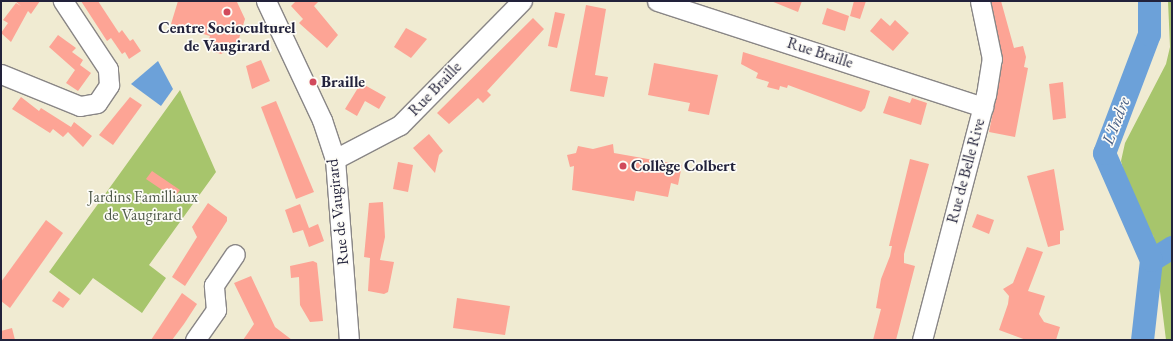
<!DOCTYPE html>
<html>
<head>
<meta charset="utf-8">
<style>
	body { margin:0 }
	#map { position:relative; width:1173px; height:341px; overflow:hidden; background:#f0ebd2; font-family:"EB Garamond",serif }
	div>[style] { position:absolute }
	[style*='--x'] { left:calc(var(--x)*1px); top:calc(var(--y)*1px); width:calc(var(--w)*1px); rotate:calc(var(--a)*1deg) }
	.green>* { inset:0; background:#a7c56c }
	.water>* { inset:0; background:#6ca1d9 }
	.river>* { height:23px; margin:-11.5px; padding:0 11.5px; transform-origin:11.5px; border-radius:11.5px; background:#6ca1d9 }
	.building>* { inset:0; background:#fda495 }
	.roads { filter:drop-shadow(1px 0 #898686) drop-shadow(-1px 0 #898686) drop-shadow(0 1px #898686) drop-shadow(0 -1px #898686) }
	.minor>* { height:19px; margin:-9.5px; padding:0 9.5px; transform-origin:9.5px; border-radius:9.5px; background:#fff }
	.dots>* { width:11px; height:11px; translate:-50% -50%; box-sizing:border-box; border:2px solid #fdfcf7; border-radius:50% }
	span { translate:-50% -50%; white-space:nowrap; text-align:center; line-height:1.15; -webkit-text-stroke:3.5px #fdfcf7; paint-order:stroke }
	.poi-label { font-size:16px; color:#22223b; font-weight:700 }
	.left { translate:0 -50%; text-align:left }
	.street-label { font-size:16px; color:#22223b }
	.park-label { font-size:16px; color:#515b4c }
	.water-label { font-size:17px; color:#435b82; font-style:italic }
	.frame { position:absolute; inset:0; border:2px solid #22223b; pointer-events:none }
</style>
</head>
<body>
<div id="map">
	<div class="green">
		<i style="clip-path:polygon(1168px 1px,1172px 1px,1172px 340px,1166px 340px,1153px 235px,1145px 233px,1136px 220px,1121px 161px,1125px 143px,1166px 64px,1170px 47px)"></i>
		<i style="clip-path:polygon(180px 90px,216px 172px,149px 265px,166px 278px,142px 313px,93px 278px,80px 295px,49px 272px)"></i>
	</div>
	<div class="water">
		<i style="clip-path:polygon(158px 61px,173px 89px,161px 106px,131px 84px)"></i>
	</div>
	<div class="river">
		<i style="--x:1151;--y:260;--w:25;--a:-32"></i>
		<i style="--x:1142;--y:340;--w:81;--a:-83.6"></i>
		<i style="--x:1151;--y:260;--w:117;--a:-113.7"></i>
		<i style="--x:1104;--y:153;--w:127;--a:-69.3"></i>
		<i style="--x:1149;--y:34;--w:33;--a:-90"></i>
	</div>
	<div class="building">
		<i style="clip-path:polygon(15px 1px,40px 1px,31px 14px,28px 11px,11px 42px,1px 33px,8px 23px,3px 20px,16px 3px,21px 6px)"></i>
		<i style="clip-path:polygon(81px 1px,98px 1px,119px 33px,122px 30px,130px 41px,133px 39px,141px 51px,129px 59px,125px 52px,122px 54px,111px 38px,107px 41px)"></i>
		<i style="clip-path:polygon(178px 1px,237px 2px,245px 19px,237px 45px,221px 54px,206px 49px,210px 36px,171px 24px)"></i>
		<i style="clip-path:polygon(296px 1px,319px 1px,314px 6px,338px 35px,327px 48px,299px 23px,303px 19px,291px 6px)"></i>
		<i style="clip-path:polygon(771px 1px,802px 1px,798px 12px)"></i>
		<i style="clip-path:polygon(854px 1px,866px 1px,860px 19px,850px 16px)"></i>
		<i style="clip-path:polygon(991px 1px,1001px 1px,1014px 48px,1023px 46px,1026px 57px,1024px 67px,1028px 68px,1015px 137px,989px 132px,1003px 61px)"></i>
		<i style="clip-path:polygon(586px 5px,606px 9px,595px 75px,608px 77px,604px 97px,570px 91px)"></i>
		<i style="clip-path:polygon(827px 8px,849px 16px,845px 31px,822px 24px)"></i>
		<i style="clip-path:polygon(555px 12px,565px 14px,557px 48px,548px 46px)"></i>
		<i style="clip-path:polygon(533px 18px,544px 29px,487px 91px,491px 95px,483px 103px,478px 98px,449px 124px,437px 113px)"></i>
		<i style="clip-path:polygon(881px 18px,890px 26px,895px 20px,909px 33px,893px 51px,870px 31px)"></i>
		<i style="clip-path:polygon(406px 28px,427px 39px,411px 58px,394px 47px)"></i>
		<i style="clip-path:polygon(58px 35px,76px 48px,72px 52px,83px 60px,80px 65px,91px 73px,78px 91px,66px 83px,75px 70px,49px 47px)"></i>
		<i style="clip-path:polygon(743px 52px,870px 91px,865px 108px,861px 112px,788px 85px,787px 88px,780px 86px,779px 90px,767px 87px,769px 82px,756px 78px,758px 73px,741px 64px)"></i>
		<i style="clip-path:polygon(261px 60px,270px 81px,252px 89px,246px 66px)"></i>
		<i style="clip-path:polygon(654px 63px,718px 75px,709px 115px,688px 111px,690px 103px,648px 95px)"></i>
		<i style="clip-path:polygon(1063px 82px,1066px 118px,1053px 120px,1049px 84px)"></i>
		<i style="clip-path:polygon(361px 83px,386px 97px,379px 109px,365px 101px,357px 116px,345px 109px)"></i>
		<i style="clip-path:polygon(889px 96px,910px 103px,912px 98px,927px 103px,921px 125px,883px 113px)"></i>
		<i style="clip-path:polygon(21px 97px,39px 111px,41px 108px,71px 127px,74px 122px,92px 136px,83px 147px,68px 132px,63px 137px,53px 129px,50px 133px,12px 109px)"></i>
		<i style="clip-path:polygon(130px 97px,142px 105px,113px 145px,99px 135px)"></i>
		<i style="clip-path:polygon(276px 101px,314px 192px,296px 199px,261px 107px)"></i>
		<i style="clip-path:polygon(429px 134px,443px 151px,439px 155px,435px 173px,413px 148px)"></i>
		<i style="clip-path:polygon(613px 144px,614px 153px,682px 165px,678px 185px,671px 183px,668px 197px,636px 191px,634px 201px,572px 190px,574px 166px,570px 167px,567px 155px,576px 153px,578px 146px,593px 149px)"></i>
		<i style="clip-path:polygon(910px 159px,929px 164px,904px 254px,904px 263px,915px 266px,896px 340px,873px 340px,881px 309px,876px 308px,881px 279px,890px 256px,892px 246px,889px 246px)"></i>
		<i style="clip-path:polygon(398px 162px,413px 165px,408px 192px,393px 189px)"></i>
		<i style="clip-path:polygon(1054px 169px,1064px 230px,1060px 231px,1060px 244px,1048px 247px,1027px 176px)"></i>
		<i style="clip-path:polygon(152px 171px,180px 190px,174px 198px,146px 179px)"></i>
		<i style="clip-path:polygon(383px 202px,385px 237px,380px 260px,394px 262px,388px 292px,384px 294px,368px 291px,370px 258px,364px 257px,369px 203px)"></i>
		<i style="clip-path:polygon(208px 203px,227px 217px,227px 221px,185px 286px,172px 277px,197px 237px,192px 227px)"></i>
		<i style="clip-path:polygon(300px 204px,309px 228px,318px 224px,324px 241px,309px 247px,303px 230px,293px 233px,285px 210px)"></i>
		<i style="clip-path:polygon(977px 214px,994px 220px,989px 234px,972px 227px)"></i>
		<i style="clip-path:polygon(46px 220px,63px 233px,10px 308px,1px 301px,1px 282px)"></i>
		<i style="clip-path:polygon(1027px 247px,1043px 252px,1028px 291px,1045px 296px,1039px 314px,1044px 322px,1060px 327px,1056px 340px,1026px 340px,999px 330px,1008px 304px,1009px 296px,1003px 289px,1013px 283px)"></i>
		<i style="clip-path:polygon(313px 261px,317px 263px,323px 321px,310px 322px,300px 305px,299px 277px,291px 278px,290px 266px)"></i>
		<i style="clip-path:polygon(251px 276px,275px 327px,292px 340px,243px 340px,254px 324px,234px 283px)"></i>
		<i style="clip-path:polygon(59px 291px,70px 299px,63px 308px,52px 301px)"></i>
		<i style="clip-path:polygon(182px 293px,197px 304px,184px 324px,172px 340px,151px 340px)"></i>
		<i style="clip-path:polygon(457px 298px,510px 306px,505px 335px,453px 328px)"></i>
		<i style="clip-path:polygon(12px 328px,15px 340px,1px 340px,1px 331px)"></i>
	</div>
	<div class="roads">
		<div class="minor">
			<i style="--x:266;--y:1;--w:132;--a:64.8"></i>
			<i style="--x:322;--y:120;--w:41;--a:71.6"></i>
			<i style="--x:335;--y:159;--w:182;--a:85.6"></i>
			<i style="--x:657;--y:1;--w:343;--a:18"></i>
			<i style="--x:1;--y:74;--w:85;--a:22.1"></i>
			<i style="--x:80;--y:106;--w:17;--a:-10"></i>
			<i style="--x:97;--y:103;--w:22;--a:-56"></i>
			<i style="--x:109;--y:85;--w:16;--a:-94"></i>
			<i style="--x:108;--y:69;--w:82;--a:-123.5"></i>
			<i style="--x:335;--y:159;--w:73;--a:-27.6"></i>
			<i style="--x:400;--y:125;--w:174;--a:-45.5"></i>
			<i style="--x:195;--y:340;--w:37;--a:-55"></i>
			<i style="--x:216;--y:310;--w:25;--a:-95"></i>
			<i style="--x:214;--y:285;--w:37;--a:-56"></i>
			<i style="--x:922;--y:340;--w:253;--a:-75.4"></i>
			<i style="--x:986;--y:95;--w:36;--a:-81"></i>
			<i style="--x:992;--y:59;--w:59;--a:-101.7"></i>
		</div>
	</div>
	<div class="dots">
		<i style="left:227px;top:12px;background:#d1495b"></i>
		<i style="left:313px;top:82px;background:#d1495b"></i>
		<i style="left:623px;top:166px;background:#d1495b"></i>
	</div>
	<div class="poi-label">
		<span style="left:227px;top:37px">Centre Socioculturel<br>de Vaugirard</span>
		<span class="left" style="left:321px;top:82px">Braille</span>
		<span class="left" style="left:631px;top:166px">Collège Colbert</span>
	</div>
	<div class="street-label">
		<span style="left:820px;top:53px;rotate:18deg">Rue Braille</span>
		<span style="left:435px;top:89px;rotate:-46deg">Rue Braille</span>
		<span style="left:966px;top:171px;rotate:-75deg">Rue de Belle Rive</span>
		<span style="left:338px;top:212px;rotate:-96deg">Rue de Vaugirard</span>
	</div>
	<div class="park-label">
		<span style="left:143px;top:206px">Jardins Familliaux<br>de Vaugirard</span>
	</div>
	<div class="water-label">
		<span style="left:1116px;top:121px;rotate:-69deg">L'Indre</span>
	</div>
	<div class="frame"></div>
</div>
</body>
</html>
